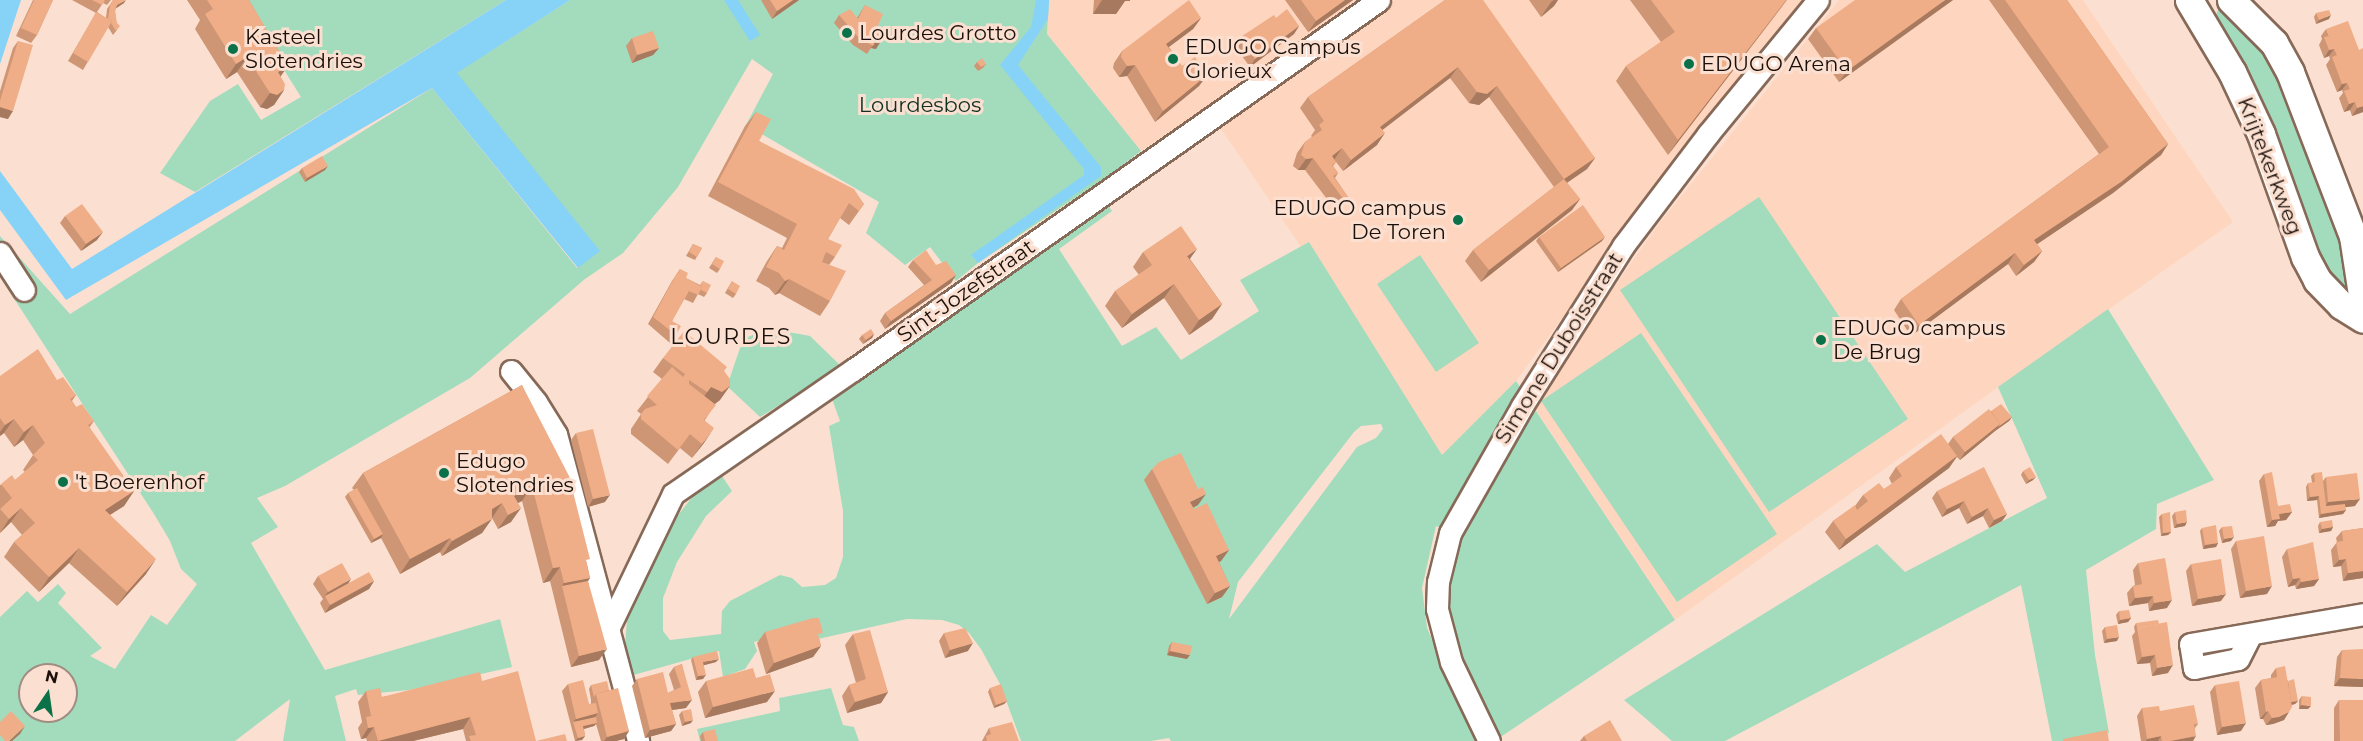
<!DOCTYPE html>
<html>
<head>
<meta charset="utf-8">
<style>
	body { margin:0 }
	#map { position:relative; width:2363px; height:741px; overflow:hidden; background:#fbe0d1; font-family:Montserrat,sans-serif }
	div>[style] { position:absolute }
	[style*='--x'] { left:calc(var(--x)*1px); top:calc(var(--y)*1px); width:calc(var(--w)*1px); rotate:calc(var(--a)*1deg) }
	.built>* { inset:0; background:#fed5be }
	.green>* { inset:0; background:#a3dbbd }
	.water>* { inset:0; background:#86d3f7 }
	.roads { filter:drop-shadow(2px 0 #876958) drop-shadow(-2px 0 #876958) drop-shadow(0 2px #876958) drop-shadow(0 -2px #876958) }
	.minor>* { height:21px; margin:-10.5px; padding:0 10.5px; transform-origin:10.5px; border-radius:10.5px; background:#fff }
	.tertiary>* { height:27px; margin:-13.5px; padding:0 13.5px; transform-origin:13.5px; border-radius:13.5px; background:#fff }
	.wall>* { inset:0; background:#ce9675 }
	.shaded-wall>* { inset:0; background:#a77a5f }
	.building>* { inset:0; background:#efae88 }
	.dots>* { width:16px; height:16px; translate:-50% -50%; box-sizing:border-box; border:3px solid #fbe0d1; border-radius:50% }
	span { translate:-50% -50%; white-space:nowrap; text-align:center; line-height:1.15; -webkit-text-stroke:6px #fbe0d1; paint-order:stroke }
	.poi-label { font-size:21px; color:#1a0f09 }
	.left { translate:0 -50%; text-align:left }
	.right { translate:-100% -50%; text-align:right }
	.park-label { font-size:21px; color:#0f3021 }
	.street-label { font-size:21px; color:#1a0f09 }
	.neighbourhood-label { font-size:22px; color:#1a0f09; letter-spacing:1.5px }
	.north { position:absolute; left:18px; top:663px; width:60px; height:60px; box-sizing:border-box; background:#fbe0d1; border:2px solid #a18c81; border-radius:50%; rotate:13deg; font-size:16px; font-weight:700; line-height:24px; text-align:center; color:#1a0f09 }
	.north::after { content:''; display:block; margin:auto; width:21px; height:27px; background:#0b7148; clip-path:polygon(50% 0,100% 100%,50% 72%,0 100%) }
</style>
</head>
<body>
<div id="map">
	<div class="built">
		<i style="clip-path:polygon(1049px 0,1363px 0,1141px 151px,1047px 34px)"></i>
		<i style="clip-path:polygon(1395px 0,1803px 0,1753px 58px,1516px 381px,1443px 456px,1219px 126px)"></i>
		<i style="clip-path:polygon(1839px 0,2083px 0,2233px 222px,1998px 387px,1675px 620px,1536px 410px,1555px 371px,1658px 225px)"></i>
	</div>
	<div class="green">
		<i style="clip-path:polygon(240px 0,506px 0,195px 192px,160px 173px,210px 101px,238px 84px,261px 120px,301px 97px)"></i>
		<i style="clip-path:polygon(evenodd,570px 0,1049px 0,1047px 34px,1141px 151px,1111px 174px,978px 263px,956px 281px,930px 247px,905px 265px,866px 233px,879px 202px,746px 125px,773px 74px,752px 59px,678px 187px,623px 253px,585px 279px,470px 378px,285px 486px,257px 498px,278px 527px,251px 543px,325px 670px,500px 619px,512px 667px,409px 690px,358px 695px,356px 689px,335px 696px,346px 741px,283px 741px,290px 699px,235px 741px,0 741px,0 617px,27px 591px,38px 602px,58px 584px,66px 593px,58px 603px,102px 648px,90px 656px,115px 669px,151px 615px,167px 625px,197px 584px,181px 569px,170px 541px,154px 514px,0 277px,0 236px,70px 314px,432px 88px,577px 268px,599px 251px,456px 73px,570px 0,30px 675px,66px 675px,66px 711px,30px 711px,30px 675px)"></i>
		<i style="clip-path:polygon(2224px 8px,2267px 47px,2343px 235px,2352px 298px,2332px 285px,2213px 22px,2218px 10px)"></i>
		<i style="clip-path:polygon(1759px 197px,1908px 419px,1769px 512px,1620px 290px)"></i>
		<i style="clip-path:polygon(evenodd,1105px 201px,1112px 211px,1059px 249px,1122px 346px,1156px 327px,1181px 360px,1259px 311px,1240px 280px,1309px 242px,1442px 455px,1516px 381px,1675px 620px,1499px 738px,1456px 640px,1447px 605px,1449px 580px,1463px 536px,1436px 526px,1422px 588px,1427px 628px,1475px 741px,1171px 741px,1169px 738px,1151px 741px,1021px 741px,1000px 684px,981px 649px,969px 633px,959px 625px,942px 620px,907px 619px,818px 639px,814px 625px,754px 642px,757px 651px,745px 669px,723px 677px,719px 651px,630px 676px,625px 645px,627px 620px,657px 542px,700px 487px,708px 481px,722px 476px,732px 491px,706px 516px,677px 562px,663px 598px,663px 631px,670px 640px,721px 634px,722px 611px,730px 601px,780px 575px,792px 578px,802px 587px,825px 585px,836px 578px,843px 557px,843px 511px,829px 426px,840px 421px,832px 399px,960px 310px,1105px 201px,1381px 424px,1383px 429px,1376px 438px,1357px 447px,1229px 619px,1238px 582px,1354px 432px,1361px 426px,1381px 424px)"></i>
		<i style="clip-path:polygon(1420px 255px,1479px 343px,1436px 372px,1377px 284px)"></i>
		<i style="clip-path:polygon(2108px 309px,2214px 480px,2157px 504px,2156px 529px,2086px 570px,2095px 655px,2109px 733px,2071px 741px,2052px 741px,2021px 585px,1725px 741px,1672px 741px,1624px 700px,1877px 544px,1905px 572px,2047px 498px,1998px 387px)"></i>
		<i style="clip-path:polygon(767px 328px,810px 336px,842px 367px,760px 417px,727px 386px,740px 348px,746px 338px)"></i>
		<i style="clip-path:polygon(1641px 333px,1777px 534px,1677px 602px,1541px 401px)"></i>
		<i style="clip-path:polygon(831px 688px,843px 725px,854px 727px,859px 741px,700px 741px,697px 729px,780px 711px,779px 698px)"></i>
	</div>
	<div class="water">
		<i style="clip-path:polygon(0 0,21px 0,0 64px)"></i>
		<i style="clip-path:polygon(506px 0,570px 0,457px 73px,600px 251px,578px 268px,432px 88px,66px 300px,0 210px,0 171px,72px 269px)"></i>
		<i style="clip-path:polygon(724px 0,738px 0,760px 35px,750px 41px)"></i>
		<i style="clip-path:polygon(1036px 0,1049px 0,1048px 19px,1018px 65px,1101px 167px,1101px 176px,978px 263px,971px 255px,1084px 175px,1084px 169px,1000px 65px,1031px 27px)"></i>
	</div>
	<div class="roads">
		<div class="minor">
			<i style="--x:0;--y:253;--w:44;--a:57"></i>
			<i style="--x:511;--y:371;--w:40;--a:51"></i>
			<i style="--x:536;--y:402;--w:38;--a:58"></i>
			<i style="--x:556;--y:434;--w:318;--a:75"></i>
			<i style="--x:608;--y:629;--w:150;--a:-64.3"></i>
			<i style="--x:673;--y:494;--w:219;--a:-34.6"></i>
			<i style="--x:853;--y:370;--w:643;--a:-35.12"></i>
			<i style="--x:2251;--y:634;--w:28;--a:117"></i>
			<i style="--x:2238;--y:659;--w:45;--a:168.4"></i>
			<i style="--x:2194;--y:668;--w:24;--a:-99"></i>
			<i style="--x:2190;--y:644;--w:176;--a:-9.8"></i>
			<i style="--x:1489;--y:741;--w:88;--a:-115.7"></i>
			<i style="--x:1451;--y:662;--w:55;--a:-104.8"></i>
			<i style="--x:1437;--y:609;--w:27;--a:-88"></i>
			<i style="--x:1438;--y:582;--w:50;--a:-76.2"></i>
			<i style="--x:1450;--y:533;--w:146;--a:-60.4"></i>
			<i style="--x:1522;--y:406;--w:189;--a:-57.7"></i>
			<i style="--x:1623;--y:246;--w:141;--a:-52.8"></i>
			<i style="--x:1708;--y:134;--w:173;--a:-50.6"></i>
		</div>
		<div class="tertiary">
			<i style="--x:2189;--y:0;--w:84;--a:59.2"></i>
			<i style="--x:2232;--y:72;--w:68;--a:64.9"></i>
			<i style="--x:2261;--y:134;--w:131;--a:70.3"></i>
			<i style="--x:2305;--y:257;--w:26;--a:62"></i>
			<i style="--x:2317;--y:280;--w:35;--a:46"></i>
			<i style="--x:2341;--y:305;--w:26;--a:32"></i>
			<i style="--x:2231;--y:0;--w:61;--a:45"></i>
			<i style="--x:2274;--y:43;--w:33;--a:61"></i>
			<i style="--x:2290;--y:72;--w:176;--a:69"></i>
			<i style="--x:2353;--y:236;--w:66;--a:81.3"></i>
		</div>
	</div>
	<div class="wall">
		<i style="clip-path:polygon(33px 0,53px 0,37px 35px,31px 43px,16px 36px)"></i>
		<i style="clip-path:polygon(72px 0,111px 0,107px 5px,103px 3px,97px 12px,106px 18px,107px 9px,113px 0,124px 3px,116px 8px,115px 11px,117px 30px,113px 35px,108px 27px,83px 70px,68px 61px,96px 13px)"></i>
		<i style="clip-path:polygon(187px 0,249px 0,288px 66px,280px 76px,284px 90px,274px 105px,267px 109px,260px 107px,237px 72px,226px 79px,195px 29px,200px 20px)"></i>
		<i style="clip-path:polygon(761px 0,799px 0,772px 19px)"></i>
		<i style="clip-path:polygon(1081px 0,1130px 0,1130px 1px,1125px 1px,1116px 14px,1093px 14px,1094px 0)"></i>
		<i style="clip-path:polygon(1285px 0,1353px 0,1308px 32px)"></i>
		<i style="clip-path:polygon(1445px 0,1595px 158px,1587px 169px,1567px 183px,1580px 199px,1572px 210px,1481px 282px,1465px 261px,1473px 250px,1554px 187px,1489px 97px,1479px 105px,1469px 103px,1450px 78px,1382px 130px,1377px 145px,1343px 171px,1336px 162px,1333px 166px,1338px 173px,1335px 178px,1348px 197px,1341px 208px,1336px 211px,1305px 170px,1298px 170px,1293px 166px,1297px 153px,1305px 142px,1312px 137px,1311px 136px,1315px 130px,1300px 108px,1308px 97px)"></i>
		<i style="clip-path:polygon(1529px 0,1558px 0,1554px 6px,1541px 17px)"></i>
		<i style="clip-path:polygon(1630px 0,1787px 0,1668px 155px,1616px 81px,1626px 66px,1661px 42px)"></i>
		<i style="clip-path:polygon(1953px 0,1839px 82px,1808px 39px,1816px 28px)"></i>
		<i style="clip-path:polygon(1989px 0,2067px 0,2168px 144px,2161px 155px,2113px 193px,2037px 244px,2042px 251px,2034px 262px,2016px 276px,2008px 264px,1911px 336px,1894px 310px,1901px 299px,2099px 154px)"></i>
		<i style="clip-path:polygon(865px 5px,877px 28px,876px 49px,871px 48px,867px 54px,853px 45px,834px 23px,839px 15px,857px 18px)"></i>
		<i style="clip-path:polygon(2316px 13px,2329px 19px,2316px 24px,2314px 17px)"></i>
		<i style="clip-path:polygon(1201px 18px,1193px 29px,1169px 47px,1182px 66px,1207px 75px,1199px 86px,1155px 122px,1127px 76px,1119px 77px,1113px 68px,1114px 63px,1122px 51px)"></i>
		<i style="clip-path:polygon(1276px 18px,1299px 26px,1294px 34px,1250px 67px,1234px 45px,1239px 38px)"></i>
		<i style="clip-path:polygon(2326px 29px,2363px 112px,2352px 116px,2350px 110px,2344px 112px,2339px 98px,2343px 93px,2342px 90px,2337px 92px,2326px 65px,2330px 59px,2329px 56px,2324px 58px,2319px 45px,2322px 39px,2321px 36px)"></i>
		<i style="clip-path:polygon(632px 38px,659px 48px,653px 55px,632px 63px,626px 46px)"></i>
		<i style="clip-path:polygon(18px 41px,8px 119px,0 117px,0 91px,13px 48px)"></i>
		<i style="clip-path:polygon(977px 62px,986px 64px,983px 68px,978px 71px,974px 66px)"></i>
		<i style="clip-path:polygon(756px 112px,759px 141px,864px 204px,849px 225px,840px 218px,828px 239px,835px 257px,829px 265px,830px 301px,820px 316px,779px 293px,775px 295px,769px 288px,756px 281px,767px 261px,777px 246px,782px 248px,787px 238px,708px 196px,745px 126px)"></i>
		<i style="clip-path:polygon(302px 168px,325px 170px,305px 182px,299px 172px)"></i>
		<i style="clip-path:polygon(65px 216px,97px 240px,81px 251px,60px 223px)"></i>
		<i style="clip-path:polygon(1539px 237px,1602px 241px,1558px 272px,1536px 241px)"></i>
		<i style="clip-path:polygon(693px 244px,702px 248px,695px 260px,686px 256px)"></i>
		<i style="clip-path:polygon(1143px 252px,1190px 259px,1222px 304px,1212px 319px,1189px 335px,1164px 298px,1122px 328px,1105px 306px,1115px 291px,1139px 275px,1133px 267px)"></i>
		<i style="clip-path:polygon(716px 257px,720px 269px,717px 273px,709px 268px)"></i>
		<i style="clip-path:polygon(913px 260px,956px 275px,951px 283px,885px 329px,880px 321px,885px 313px,924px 285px,908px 267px)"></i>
		<i style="clip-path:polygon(680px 269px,686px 278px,700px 285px,703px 281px,707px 293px,704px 297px,698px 294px,693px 303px,684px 299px,672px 321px,676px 335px,670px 343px,648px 324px,672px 281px)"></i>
		<i style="clip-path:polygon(732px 281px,736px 294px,733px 298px,725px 293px)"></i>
		<i style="clip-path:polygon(874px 334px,872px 338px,863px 344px,859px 339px,862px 335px)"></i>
		<i style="clip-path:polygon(663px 358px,724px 371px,720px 400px,715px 404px,705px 420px,704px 443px,692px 458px,680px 448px,668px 464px,631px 434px,631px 429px,641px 414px,637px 411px,662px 379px,653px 372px)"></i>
		<i style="clip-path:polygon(0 376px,57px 380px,76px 395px,72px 401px,76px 407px,94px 421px,89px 428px,134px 491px,124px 506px,110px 515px,146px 574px,117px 606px,69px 563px,39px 592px,4px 557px,14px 542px,22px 535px,11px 522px,0 533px,0 485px,15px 480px,25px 472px,23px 470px,33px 455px,23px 440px,14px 447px,4px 433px,0 436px)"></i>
		<i style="clip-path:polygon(522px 385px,587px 564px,590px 578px,588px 581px,599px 660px,571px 667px,550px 581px,543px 583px,522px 501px,518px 503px,511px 522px,498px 529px,492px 518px,482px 533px,442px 556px,440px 552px,400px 574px,381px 538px,371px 543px,345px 497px,348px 493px,354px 490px,352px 488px,363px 473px)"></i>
		<i style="clip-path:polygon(1991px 411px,2012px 417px,2009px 421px,1995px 431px,1960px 460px,1957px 457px,1949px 468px,1839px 550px,1825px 532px,1833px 521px,1855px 506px,1863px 495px,1884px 489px,1892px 484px,1889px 478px,1896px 467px,1948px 444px,1953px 437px)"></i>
		<i style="clip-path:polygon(576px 433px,605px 502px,588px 507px,571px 440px)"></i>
		<i style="clip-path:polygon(1152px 469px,1198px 505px,1193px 508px,1229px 550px,1221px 561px,1219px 562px,1230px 586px,1222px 597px,1207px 604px,1144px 480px)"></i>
		<i style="clip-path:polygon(2023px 471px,2033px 480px,2026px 484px,2021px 475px)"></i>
		<i style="clip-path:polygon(2314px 473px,2323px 481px,2326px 477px,2355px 506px,2345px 507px,2346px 510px,2343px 514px,2319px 518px,2317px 500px,2307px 501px,2306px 487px,2308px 483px,2312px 483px,2311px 476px)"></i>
		<i style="clip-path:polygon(2264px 474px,2278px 506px,2292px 512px,2286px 520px,2278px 521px,2275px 526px,2267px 527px,2259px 481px)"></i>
		<i style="clip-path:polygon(1937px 491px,2007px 514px,2002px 521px,1989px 528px,1983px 516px,1967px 524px,1959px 508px,1942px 517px,1932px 498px)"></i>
		<i style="clip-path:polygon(2175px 512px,2185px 526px,2174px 528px,2172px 516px)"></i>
		<i style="clip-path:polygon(2162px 514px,2171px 532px,2168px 535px,2161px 536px,2159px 517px)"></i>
		<i style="clip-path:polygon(2320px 522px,2333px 527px,2331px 531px,2319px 533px,2318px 526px)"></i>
		<i style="clip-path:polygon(2222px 527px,2231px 541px,2222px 543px,2219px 531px)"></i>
		<i style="clip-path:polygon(2202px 528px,2218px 543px,2216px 547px,2203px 549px,2200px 531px)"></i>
		<i style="clip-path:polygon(2363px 528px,2363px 578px,2343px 581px,2341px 566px,2333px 567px,2331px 550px,2337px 542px,2336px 538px,2342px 531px)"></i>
		<i style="clip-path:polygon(2236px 541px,2267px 594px,2240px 598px,2231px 549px)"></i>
		<i style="clip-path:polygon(2287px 549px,2319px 579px,2314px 586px,2296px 589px,2295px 585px,2288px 587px,2282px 557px)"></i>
		<i style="clip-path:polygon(2138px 563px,2167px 608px,2149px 611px,2148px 603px,2129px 606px,2127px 593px,2133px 586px,2135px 585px,2133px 570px)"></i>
		<i style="clip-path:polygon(2191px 564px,2221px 601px,2192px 606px,2186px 571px)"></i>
		<i style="clip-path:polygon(318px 576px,348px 583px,374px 581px,369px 589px,325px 613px,320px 603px,323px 599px,313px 584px)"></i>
		<i style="clip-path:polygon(2119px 611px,2131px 618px,2128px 622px,2118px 624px,2116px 615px)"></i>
		<i style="clip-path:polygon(2136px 623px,2168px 673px,2152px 676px,2150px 663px,2137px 664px,2132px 636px,2135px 632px,2134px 627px)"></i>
		<i style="clip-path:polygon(2105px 627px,2117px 641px,2104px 643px,2102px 631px)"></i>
		<i style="clip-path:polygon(765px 632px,819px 639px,821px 646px,813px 657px,766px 674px,757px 643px)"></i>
		<i style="clip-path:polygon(944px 633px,968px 651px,945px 658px,939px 641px)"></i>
		<i style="clip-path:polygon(853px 634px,888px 692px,881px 703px,847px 713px,842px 696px,849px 685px,856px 683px,845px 645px)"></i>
		<i style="clip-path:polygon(1172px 642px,1187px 659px,1167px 655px,1169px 646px)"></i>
		<i style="clip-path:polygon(2342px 650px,2363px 687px,2334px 686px,2337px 657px)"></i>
		<i style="clip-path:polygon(693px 657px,716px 662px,704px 665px,703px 679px,696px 680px,691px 660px)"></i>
		<i style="clip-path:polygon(682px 664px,686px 708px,672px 710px,676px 724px,671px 731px,645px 738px,632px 686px,637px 679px,668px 693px,674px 690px,669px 674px,674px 667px)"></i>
		<i style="clip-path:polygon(2276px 668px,2288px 681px,2298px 701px,2295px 704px,2292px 705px,2284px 720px,2273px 724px,2266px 725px,2263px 719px,2260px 719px,2255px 688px,2261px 680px,2271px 678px,2271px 675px)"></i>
		<i style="clip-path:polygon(756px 678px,767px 702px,705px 718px,698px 692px,706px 681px)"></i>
		<i style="clip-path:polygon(482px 681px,536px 741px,466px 741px,463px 729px,413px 741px,367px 741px,366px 738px,361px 739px,358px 728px,362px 722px,358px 702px,366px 691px,382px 697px)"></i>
		<i style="clip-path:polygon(568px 684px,589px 704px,591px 704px,591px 700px,589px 689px,591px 685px,609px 690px,629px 731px,624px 739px,616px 741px,601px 741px,596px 724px,594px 726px,584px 729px,585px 736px,582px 740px,575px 741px,562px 691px)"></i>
		<i style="clip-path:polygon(2215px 685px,2241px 731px,2217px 735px,2210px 692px)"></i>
		<i style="clip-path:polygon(990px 688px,1007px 701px,1004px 704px,994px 708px,988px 692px)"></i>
		<i style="clip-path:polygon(2302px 696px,2308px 709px,2299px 709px,2299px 700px)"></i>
		<i style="clip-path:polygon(2339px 700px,2363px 741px,2334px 741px,2334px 708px)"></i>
		<i style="clip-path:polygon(2142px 708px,2160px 711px,2198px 724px,2195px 728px,2193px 741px,2141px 741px,2137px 716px)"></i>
		<i style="clip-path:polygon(682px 711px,691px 723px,682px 726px,679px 715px)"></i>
		<i style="clip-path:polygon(989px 728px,1019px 741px,982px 741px)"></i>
		<i style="clip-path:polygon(703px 732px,718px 741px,701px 741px,700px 736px)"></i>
		<i style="clip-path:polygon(1584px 736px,1622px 741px,1580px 741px)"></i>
	</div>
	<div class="shaded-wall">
		<i style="clip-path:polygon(126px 0,124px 3px,115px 9px,117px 5px)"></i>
		<i style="clip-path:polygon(793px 0,799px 0,772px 19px,777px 11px)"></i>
		<i style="clip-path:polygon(1102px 0,1130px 0,1130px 1px,1125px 1px,1116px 14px,1093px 14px)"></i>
		<i style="clip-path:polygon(1345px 0,1353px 0,1308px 32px,1316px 21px)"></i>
		<i style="clip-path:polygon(1554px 0,1558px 0,1554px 6px,1541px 17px,1551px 2px)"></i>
		<i style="clip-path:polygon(1787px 0,1781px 8px,1668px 155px,1678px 140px)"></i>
		<i style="clip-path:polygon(1945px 0,1953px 0,1839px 82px,1847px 71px)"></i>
		<i style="clip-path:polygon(2331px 15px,2329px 19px,2316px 24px,2319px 20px)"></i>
		<i style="clip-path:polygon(1201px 18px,1193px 29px,1158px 55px,1166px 44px)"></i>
		<i style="clip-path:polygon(1299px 26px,1294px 34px,1250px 67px,1255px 59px)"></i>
		<i style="clip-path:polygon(876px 40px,881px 41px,876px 49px,871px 48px)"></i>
		<i style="clip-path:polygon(659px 48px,653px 55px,632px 63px,637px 55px)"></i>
		<i style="clip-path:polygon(2334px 49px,2329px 56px,2324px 58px,2329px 50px)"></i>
		<i style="clip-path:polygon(247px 57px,237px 72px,226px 79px,236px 64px)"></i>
		<i style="clip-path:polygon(1135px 65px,1127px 76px,1119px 77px,1127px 66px)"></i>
		<i style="clip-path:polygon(288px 66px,278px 80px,278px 72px)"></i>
		<i style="clip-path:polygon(1458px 67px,1450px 78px,1372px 138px,1380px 127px)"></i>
		<i style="clip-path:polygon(1207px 75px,1199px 86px,1155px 122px,1163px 111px)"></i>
		<i style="clip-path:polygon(2347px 83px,2342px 90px,2337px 92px,2342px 84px)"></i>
		<i style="clip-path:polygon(1497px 86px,1489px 97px,1479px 105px,1469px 103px,1477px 92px)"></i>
		<i style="clip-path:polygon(284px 90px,274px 105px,267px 109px,260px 107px,270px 93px)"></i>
		<i style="clip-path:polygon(2355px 102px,2350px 110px,2344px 112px,2349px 104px)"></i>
		<i style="clip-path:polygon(2363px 106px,2363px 112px,2352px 116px,2357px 108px)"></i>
		<i style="clip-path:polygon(0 107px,13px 111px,8px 119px,0 117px)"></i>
		<i style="clip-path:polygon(1385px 133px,1377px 145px,1343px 171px,1351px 160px)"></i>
		<i style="clip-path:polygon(2168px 144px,2161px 155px,2113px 193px,2027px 251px,2034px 240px)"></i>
		<i style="clip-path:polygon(1342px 148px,1334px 160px,1332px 156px)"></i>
		<i style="clip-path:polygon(1313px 158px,1305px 170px,1298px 170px,1306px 159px)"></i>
		<i style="clip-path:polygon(1595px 158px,1587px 169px,1556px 190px,1564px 179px)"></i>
		<i style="clip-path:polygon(328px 166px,325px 170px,305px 182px,307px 178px)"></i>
		<i style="clip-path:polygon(1348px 197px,1341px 208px,1336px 211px,1344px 200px)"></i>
		<i style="clip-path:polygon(1580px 199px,1572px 210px,1481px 282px,1489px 270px)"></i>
		<i style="clip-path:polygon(103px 232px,97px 240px,81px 251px,86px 244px)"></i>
		<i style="clip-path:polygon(1605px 237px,1602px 241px,1558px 272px,1561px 268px)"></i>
		<i style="clip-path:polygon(1197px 249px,1187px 263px,1187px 256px)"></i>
		<i style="clip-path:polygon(2042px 251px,2034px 262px,2016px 276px,2024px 265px)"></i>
		<i style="clip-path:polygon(2015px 253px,2008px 264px,1911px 336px,1919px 325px)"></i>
		<i style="clip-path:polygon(956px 275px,951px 283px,885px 329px,891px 321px)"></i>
		<i style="clip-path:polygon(789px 279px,779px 293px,775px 295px,785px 281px)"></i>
		<i style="clip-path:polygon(1174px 284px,1164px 298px,1122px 328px,1132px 314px)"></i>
		<i style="clip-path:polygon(1222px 304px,1212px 319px,1189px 335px,1199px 320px)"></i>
		<i style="clip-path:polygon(874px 334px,872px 338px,863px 344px,866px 340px)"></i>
		<i style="clip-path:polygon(730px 386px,720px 400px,712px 406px,697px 406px,711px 387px)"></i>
		<i style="clip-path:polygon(2012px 417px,2009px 421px,1995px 431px,1960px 460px,1965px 452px,2000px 424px)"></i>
		<i style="clip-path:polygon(14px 419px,4px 433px,0 436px,0 432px,5px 425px)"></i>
		<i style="clip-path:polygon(33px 425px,23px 440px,14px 447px,24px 432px)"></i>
		<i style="clip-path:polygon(714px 428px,704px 443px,692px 458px,702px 444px)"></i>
		<i style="clip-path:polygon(1957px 456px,1949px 468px,1839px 550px,1846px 539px)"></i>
		<i style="clip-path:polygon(2036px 477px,2033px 480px,2026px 484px,2029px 480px)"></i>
		<i style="clip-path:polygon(532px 486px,522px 501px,504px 510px,514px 496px)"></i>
		<i style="clip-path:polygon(134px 491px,124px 506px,95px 524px,105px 510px)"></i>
		<i style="clip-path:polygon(1206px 494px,1198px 505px,1182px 513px,1190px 502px)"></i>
		<i style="clip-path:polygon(610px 495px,605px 502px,588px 507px,593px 499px)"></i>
		<i style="clip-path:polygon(2319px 496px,2317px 500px,2307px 501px,2310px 497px)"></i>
		<i style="clip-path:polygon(2360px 499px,2355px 506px,2323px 510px,2328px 502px)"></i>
		<i style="clip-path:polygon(1964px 501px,1959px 508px,1942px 517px,1947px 509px)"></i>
		<i style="clip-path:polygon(502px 503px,492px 518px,492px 509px)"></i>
		<i style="clip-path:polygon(21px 508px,11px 522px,0 533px,9px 519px)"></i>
		<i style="clip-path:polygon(521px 508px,511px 522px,498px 529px,508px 515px)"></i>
		<i style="clip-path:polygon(1988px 508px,1983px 516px,1967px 524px,1972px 517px)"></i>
		<i style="clip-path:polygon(2346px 510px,2343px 514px,2319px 518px,2321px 514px)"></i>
		<i style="clip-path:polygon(2292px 512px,2286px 520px,2278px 521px,2275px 526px,2267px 527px,2272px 520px,2279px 514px)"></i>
		<i style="clip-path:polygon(2007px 514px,2002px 521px,1989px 528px,1994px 520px)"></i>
		<i style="clip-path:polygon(492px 519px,482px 533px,442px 556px,452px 541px)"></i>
		<i style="clip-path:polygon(2187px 522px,2185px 526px,2174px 528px,2177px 524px)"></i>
		<i style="clip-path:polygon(2333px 527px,2331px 531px,2319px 533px,2322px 529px)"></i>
		<i style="clip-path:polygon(2171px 532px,2168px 535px,2161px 536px,2163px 533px)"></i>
		<i style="clip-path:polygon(383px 534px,381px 538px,371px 543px,374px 539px)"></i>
		<i style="clip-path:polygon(2234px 537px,2231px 541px,2222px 543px,2224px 539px)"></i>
		<i style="clip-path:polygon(450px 538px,440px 552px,400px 574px,410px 559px)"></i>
		<i style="clip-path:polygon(2218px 543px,2216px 547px,2203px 549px,2205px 545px)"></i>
		<i style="clip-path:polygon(79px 548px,69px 563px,39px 592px,49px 577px)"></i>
		<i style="clip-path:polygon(1229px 550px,1221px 561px,1208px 567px,1216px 556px)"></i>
		<i style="clip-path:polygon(156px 559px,146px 574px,117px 606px,127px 592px)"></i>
		<i style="clip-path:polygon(2346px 559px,2341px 566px,2333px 567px,2339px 560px)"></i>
		<i style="clip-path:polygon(560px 567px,550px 581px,543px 583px,553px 568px)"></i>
		<i style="clip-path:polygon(2363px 571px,2363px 578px,2343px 581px,2348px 573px)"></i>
		<i style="clip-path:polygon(590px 578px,580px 592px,562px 586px,564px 583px)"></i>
		<i style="clip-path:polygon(2300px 578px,2295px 585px,2288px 587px,2293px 579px)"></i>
		<i style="clip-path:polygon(351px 579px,346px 587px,325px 596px,322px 599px,328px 592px)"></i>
		<i style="clip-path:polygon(2319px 579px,2314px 586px,2296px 589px,2301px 582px)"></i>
		<i style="clip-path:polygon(374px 581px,369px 589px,325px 613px,330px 605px)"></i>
		<i style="clip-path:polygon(1230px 586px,1222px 597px,1207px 604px,1215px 593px)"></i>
		<i style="clip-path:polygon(2272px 586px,2267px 594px,2240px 598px,2246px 591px)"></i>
		<i style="clip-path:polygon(2226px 594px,2221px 601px,2192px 606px,2198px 599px)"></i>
		<i style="clip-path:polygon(2153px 596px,2148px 603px,2129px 606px,2135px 598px)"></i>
		<i style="clip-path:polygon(2172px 600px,2167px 608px,2149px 611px,2154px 603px)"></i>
		<i style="clip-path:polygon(2131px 618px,2128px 622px,2118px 624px,2120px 620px)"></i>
		<i style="clip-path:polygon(2119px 637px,2117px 641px,2104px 643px,2107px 639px)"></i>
		<i style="clip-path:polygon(973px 643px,968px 651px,945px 658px,950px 650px)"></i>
		<i style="clip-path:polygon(821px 646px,813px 657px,766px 674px,774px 663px)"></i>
		<i style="clip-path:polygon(607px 649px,599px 660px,571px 667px,579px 656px)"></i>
		<i style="clip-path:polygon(1170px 651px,1190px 655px,1187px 659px,1167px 655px)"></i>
		<i style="clip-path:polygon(2155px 655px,2150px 663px,2137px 664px,2142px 657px)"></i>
		<i style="clip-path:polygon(719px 659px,716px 662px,701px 666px,703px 662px)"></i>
		<i style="clip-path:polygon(2173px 665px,2168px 673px,2152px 676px,2157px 668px)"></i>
		<i style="clip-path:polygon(706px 675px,703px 679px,696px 680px,698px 676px)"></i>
		<i style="clip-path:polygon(2340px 678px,2363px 679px,2363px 687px,2334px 686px)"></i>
		<i style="clip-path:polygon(775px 691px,767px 702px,705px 718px,713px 707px)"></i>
		<i style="clip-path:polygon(888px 692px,881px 703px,847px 713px,855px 702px)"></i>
		<i style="clip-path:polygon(692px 700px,686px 708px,665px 711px,670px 703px)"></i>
		<i style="clip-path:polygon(1007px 701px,1004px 704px,994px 708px,996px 705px)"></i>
		<i style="clip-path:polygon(2298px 701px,2295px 704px,2285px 706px,2288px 702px)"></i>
		<i style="clip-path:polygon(2301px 705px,2311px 706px,2308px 709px,2299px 709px)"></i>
		<i style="clip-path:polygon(2268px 711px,2263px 719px,2260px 719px,2266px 712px)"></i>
		<i style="clip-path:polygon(2289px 712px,2284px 720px,2273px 724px,2266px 725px,2272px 718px)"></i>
		<i style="clip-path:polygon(598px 713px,593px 720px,573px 722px,576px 719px)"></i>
		<i style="clip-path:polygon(470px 717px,463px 729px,413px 741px,377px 741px)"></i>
		<i style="clip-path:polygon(693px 720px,691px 723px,682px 726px,685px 722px)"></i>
		<i style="clip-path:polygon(597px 723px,594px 726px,580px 730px,583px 726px)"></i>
		<i style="clip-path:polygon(2246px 723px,2241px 731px,2217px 735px,2222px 727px)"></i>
		<i style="clip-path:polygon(676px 724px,671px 731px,645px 738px,650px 730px)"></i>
		<i style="clip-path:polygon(25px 726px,20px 734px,12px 741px,9px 741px)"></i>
		<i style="clip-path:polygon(374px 727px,366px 738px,361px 739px,368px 728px)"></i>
		<i style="clip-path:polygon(629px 731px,624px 739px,616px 741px,604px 741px,607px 737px)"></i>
		<i style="clip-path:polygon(585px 736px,582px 740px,575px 741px,578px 738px)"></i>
		<i style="clip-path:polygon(2161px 736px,2158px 741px,2146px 741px,2147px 739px)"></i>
		<i style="clip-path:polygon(2196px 736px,2193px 741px,2170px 741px)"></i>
	</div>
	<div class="building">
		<i style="clip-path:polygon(34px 0,53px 0,37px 35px,21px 28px)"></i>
		<i style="clip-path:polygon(92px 0,105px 0,102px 5px)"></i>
		<i style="clip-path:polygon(113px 0,126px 0,117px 5px,115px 11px,117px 23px,120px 26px,116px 31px,111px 23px,112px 21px,108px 19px,110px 5px)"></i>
		<i style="clip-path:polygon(207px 0,249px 0,288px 66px,278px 72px,285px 84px,284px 90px,277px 95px,270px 93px,247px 57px,236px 64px,205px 14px,213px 9px)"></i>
		<i style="clip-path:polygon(770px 0,793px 0,777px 11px)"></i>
		<i style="clip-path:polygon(1189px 0,1201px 18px,1166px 44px,1182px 66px,1195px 57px,1207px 75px,1163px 111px,1135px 65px,1127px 66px,1121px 57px,1122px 51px)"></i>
		<i style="clip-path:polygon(1301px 0,1345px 0,1316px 21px)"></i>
		<i style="clip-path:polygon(1445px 0,1483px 0,1595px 158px,1564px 179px,1497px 86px,1487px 94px,1477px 92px,1458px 67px,1380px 127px,1385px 133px,1351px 160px,1342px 148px,1332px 156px,1336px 162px,1332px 165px,1338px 173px,1333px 176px,1348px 197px,1344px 200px,1313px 158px,1306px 159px,1301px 155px,1305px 142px,1322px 130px,1319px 125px,1324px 121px,1308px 97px)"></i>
		<i style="clip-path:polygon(1651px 0,1786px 0,1678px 140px,1626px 66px,1675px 32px)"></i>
		<i style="clip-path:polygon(1855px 0,1945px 0,1847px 71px,1816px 28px)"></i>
		<i style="clip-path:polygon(2005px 0,2067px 0,2168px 144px,2121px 182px,2034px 240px,2042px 251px,2024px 265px,2015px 253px,1919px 325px,1901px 299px,2109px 147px)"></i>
		<i style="clip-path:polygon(865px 5px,883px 14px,877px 28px,885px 32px,881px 41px,876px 40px,873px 46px,859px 38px,839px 15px,850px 9px,858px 19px)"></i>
		<i style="clip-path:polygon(1287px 9px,1299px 26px,1255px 59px,1239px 38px,1274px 15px,1276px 18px)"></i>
		<i style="clip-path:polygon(2329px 10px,2331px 15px,2319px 20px,2316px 13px)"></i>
		<i style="clip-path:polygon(96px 12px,112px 21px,88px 62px,73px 53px)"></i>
		<i style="clip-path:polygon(2348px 21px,2359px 50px,2363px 48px,2363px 106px,2357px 108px,2355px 102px,2349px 104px,2344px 91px,2350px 89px,2347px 83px,2342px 84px,2332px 57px,2337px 55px,2334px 49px,2329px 50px,2324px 37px,2329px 36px,2326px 29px)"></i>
		<i style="clip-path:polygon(653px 31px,659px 48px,637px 55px,632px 38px)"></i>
		<i style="clip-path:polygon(18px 41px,33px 45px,13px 111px,0 107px,0 101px)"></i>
		<i style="clip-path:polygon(982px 58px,986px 64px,981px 67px,977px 62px)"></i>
		<i style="clip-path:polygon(756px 112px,771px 119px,759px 141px,854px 189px,864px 204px,859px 211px,849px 203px,828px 239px,842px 245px,835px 257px,826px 252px,822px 262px,846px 271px,830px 301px,789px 279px,785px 281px,779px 273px,766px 267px,777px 246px,784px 250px,797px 224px,718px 182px)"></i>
		<i style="clip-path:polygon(322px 156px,328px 166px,307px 178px,302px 168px)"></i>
		<i style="clip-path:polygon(1564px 179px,1580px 199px,1489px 270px,1473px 250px)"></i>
		<i style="clip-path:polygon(82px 204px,103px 232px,86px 244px,65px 216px)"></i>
		<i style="clip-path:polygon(1583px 205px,1605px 237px,1561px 268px,1539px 237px)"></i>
		<i style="clip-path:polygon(1181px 226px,1197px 249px,1187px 256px,1222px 304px,1199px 320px,1174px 284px,1132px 314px,1115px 291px,1152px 265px,1143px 252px)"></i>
		<i style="clip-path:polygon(693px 244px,702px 248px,697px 257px,689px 252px)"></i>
		<i style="clip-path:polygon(926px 250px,936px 265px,946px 261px,956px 275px,891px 321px,885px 313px,932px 280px,913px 260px)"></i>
		<i style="clip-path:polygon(716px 257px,724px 261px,720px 269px,712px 264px)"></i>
		<i style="clip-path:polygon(680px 269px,688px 273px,686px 278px,678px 274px)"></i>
		<i style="clip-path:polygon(677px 273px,702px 287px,698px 295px,689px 291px,672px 321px,681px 326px,676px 335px,653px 317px)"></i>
		<i style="clip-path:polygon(703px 281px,711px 285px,707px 293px,701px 290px,702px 287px,700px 285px)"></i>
		<i style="clip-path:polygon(732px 281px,740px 286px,736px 294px,728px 289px)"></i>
		<i style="clip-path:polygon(871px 329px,874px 334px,866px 340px,862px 335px)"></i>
		<i style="clip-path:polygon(684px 331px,727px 367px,724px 371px,730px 379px,730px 386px,722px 392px,711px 387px,707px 392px,689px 380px,689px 384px,716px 405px,704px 420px,714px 428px,702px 444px,690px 434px,678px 450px,641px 419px,641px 414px,645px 409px,657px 405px,647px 396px,672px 367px,683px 377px,685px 374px,663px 358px)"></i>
		<i style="clip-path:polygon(38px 349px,57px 380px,63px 377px,76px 395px,70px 399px,76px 407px,82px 404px,94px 421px,88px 425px,134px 491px,105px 510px,156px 559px,127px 592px,79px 548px,49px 577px,14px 542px,35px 523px,21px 508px,9px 519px,0 509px,12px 498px,1px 484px,12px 475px,15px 480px,38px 460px,33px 455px,45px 443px,33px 425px,24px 432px,14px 419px,5px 425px,0 418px,0 376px)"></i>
		<i style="clip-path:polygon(522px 385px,569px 476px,590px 559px,586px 560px,590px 578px,564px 583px,560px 567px,553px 568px,532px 486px,514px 496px,521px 508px,508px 515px,502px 503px,492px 509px,492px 519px,452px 541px,450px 538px,410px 559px,363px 473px)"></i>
		<i style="clip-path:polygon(2001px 404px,2012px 417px,1998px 427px,2000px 424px,1991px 411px)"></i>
		<i style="clip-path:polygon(1989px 409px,2000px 424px,1965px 452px,1953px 437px)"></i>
		<i style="clip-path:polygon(593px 429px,610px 495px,593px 499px,576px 433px)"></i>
		<i style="clip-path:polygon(1941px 434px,1957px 456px,1846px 539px,1833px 521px,1855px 505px,1857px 510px,1868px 501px,1863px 495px,1879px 483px,1884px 489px,1902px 476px,1896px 467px)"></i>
		<i style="clip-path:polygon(1181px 453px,1198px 489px,1203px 487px,1206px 494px,1190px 502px,1194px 509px,1207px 503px,1229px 550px,1216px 556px,1230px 586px,1215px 593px,1152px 469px,1159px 462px)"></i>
		<i style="clip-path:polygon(1984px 467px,2007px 514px,1994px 520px,1988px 508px,1972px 517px,1964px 501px,1947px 509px,1937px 491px)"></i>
		<i style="clip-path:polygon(2030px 467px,2036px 477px,2029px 480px,2023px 471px)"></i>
		<i style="clip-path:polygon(2272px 472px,2278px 506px,2290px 504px,2292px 512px,2279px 514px,2280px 519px,2272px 520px,2264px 474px)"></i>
		<i style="clip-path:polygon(2322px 472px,2326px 506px,2345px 504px,2346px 510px,2321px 514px,2319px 496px,2310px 497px,2308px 483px,2315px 482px,2314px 473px)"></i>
		<i style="clip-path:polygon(2357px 473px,2360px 499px,2328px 502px,2326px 477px)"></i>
		<i style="clip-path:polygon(357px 488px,383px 534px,374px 539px,348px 493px)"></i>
		<i style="clip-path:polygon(2186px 510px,2187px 522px,2177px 524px,2175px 512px)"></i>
		<i style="clip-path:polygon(2170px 512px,2171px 532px,2163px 533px,2162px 514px)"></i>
		<i style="clip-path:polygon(2332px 520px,2333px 527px,2322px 529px,2320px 522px)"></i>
		<i style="clip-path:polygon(2216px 525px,2218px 543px,2205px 545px,2202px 528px)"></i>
		<i style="clip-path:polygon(2232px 526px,2234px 537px,2224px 539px,2222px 527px)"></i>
		<i style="clip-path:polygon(2363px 528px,2363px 571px,2348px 573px,2346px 559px,2339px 560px,2336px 542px,2343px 541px,2342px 531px)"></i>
		<i style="clip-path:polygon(2264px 536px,2272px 586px,2246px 591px,2236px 541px)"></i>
		<i style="clip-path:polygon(2313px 542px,2319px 579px,2301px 582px,2300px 578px,2293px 579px,2287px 549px)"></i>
		<i style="clip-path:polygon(2165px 558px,2172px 600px,2154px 603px,2153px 596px,2135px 598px,2133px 586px,2142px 584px,2138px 563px)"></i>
		<i style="clip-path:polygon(2221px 559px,2226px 594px,2198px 599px,2191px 564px)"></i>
		<i style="clip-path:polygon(342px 563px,351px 579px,328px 592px,318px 576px)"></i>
		<i style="clip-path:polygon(369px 572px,374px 581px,330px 605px,325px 596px)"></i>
		<i style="clip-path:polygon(588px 581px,607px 649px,579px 656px,562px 586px)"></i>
		<i style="clip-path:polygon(2129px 610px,2131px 618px,2120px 620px,2119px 611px)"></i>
		<i style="clip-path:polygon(813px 618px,819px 618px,823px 633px,818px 634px,821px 646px,774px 663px,765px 632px)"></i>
		<i style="clip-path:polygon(2158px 620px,2159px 624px,2137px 628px,2136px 623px)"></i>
		<i style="clip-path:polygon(2167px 622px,2173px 665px,2157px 668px,2155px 655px,2142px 657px,2137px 628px)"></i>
		<i style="clip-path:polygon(2117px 625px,2119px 637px,2107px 639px,2105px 627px)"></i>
		<i style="clip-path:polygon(965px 628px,973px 643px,950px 650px,944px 633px)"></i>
		<i style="clip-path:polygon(870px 630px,888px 692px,855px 702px,849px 685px,866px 679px,853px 634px)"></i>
		<i style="clip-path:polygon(1172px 642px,1192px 646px,1190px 655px,1170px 651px)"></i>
		<i style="clip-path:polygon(2363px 649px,2363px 679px,2340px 678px,2342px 650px)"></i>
		<i style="clip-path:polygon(717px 651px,719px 659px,703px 662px,706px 675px,698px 676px,693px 657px)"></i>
		<i style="clip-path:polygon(682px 664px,692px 700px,670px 703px,676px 724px,650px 730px,637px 679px,663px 672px,668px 693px,681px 687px,674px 667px)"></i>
		<i style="clip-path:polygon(2285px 666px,2292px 707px,2289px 712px,2279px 717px,2272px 718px,2268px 711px,2266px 712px,2261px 680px,2277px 677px,2276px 668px)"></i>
		<i style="clip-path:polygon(753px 668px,756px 678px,770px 674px,775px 691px,713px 707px,706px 681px)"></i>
		<i style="clip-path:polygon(518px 671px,536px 741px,471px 741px,469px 736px,476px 735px,470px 717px,378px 741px,374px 727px,368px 728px,366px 717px,371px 716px,366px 691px,380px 688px,382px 697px,480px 672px,482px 681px)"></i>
		<i style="clip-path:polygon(2294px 679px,2298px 701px,2291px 702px,2288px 681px)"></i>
		<i style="clip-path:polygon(583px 680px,589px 704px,596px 703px,598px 713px,576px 719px,568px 684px)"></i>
		<i style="clip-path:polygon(607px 681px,609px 690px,596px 694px,594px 697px,591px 685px)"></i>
		<i style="clip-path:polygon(2239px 681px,2246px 723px,2222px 727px,2215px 685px)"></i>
		<i style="clip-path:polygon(1001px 684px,1007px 701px,996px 705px,990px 688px)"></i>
		<i style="clip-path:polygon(618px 688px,629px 731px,607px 737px,596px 694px)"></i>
		<i style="clip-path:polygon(2302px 696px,2311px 697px,2311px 706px,2301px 705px)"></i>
		<i style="clip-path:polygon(2339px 700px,2363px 700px,2363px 741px,2340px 741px)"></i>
		<i style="clip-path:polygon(2194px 705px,2198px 724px,2194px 724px,2196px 736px,2170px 741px,2162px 741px,2161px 736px,2147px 739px,2142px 708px,2159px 706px,2160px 711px)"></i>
		<i style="clip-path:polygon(691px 709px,693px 720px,685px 722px,682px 711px)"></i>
		<i style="clip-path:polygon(11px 711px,25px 726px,9px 741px,5px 741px,0 735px,0 722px)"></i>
		<i style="clip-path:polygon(596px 717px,597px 723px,583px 726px,585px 736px,578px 738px,573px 722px)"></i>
		<i style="clip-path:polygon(1610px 720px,1622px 741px,1587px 741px,1584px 736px)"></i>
		<i style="clip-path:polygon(1012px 722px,1019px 741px,987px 741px,986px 736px,991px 734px,989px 728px)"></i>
		<i style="clip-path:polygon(715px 729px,718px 741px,705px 741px,703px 732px)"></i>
		<i style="clip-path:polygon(2107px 730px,2109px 741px,2063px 741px,2063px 739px)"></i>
		<i style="clip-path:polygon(565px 734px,567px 741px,536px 741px)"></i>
	</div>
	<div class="dots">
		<i style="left:847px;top:33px;background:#0b7148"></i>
		<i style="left:233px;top:49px;background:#0b7148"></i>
		<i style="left:1173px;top:59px;background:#0b7148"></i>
		<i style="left:1689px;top:64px;background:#0b7148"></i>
		<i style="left:1458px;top:220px;background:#0b7148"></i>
		<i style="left:1821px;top:340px;background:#0b7148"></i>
		<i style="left:444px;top:473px;background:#0b7148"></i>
		<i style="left:63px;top:482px;background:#0b7148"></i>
	</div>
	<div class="poi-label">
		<span class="left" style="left:859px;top:33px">Lourdes Grotto</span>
		<span class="left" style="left:245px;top:49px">Kasteel<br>Slotendries</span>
		<span class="left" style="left:1185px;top:59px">EDUGO Campus<br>Glorieux</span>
		<span class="left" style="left:1701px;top:64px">EDUGO Arena</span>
		<span class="right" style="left:1446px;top:220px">EDUGO campus<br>De Toren</span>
		<span class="left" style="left:1833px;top:340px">EDUGO campus<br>De Brug</span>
		<span class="left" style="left:456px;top:473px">Edugo<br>Slotendries</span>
		<span class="left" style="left:75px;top:482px">'t Boerenhof</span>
	</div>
	<div class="park-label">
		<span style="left:920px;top:105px">Lourdesbos</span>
	</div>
	<div class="street-label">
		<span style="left:2270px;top:166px;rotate:69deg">Krijtekerkweg</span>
		<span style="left:966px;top:291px;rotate:-35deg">Sint-Jozefstraat</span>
		<span style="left:1559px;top:348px;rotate:-58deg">Simone Duboisstraat</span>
	</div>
	<div class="neighbourhood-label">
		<span style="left:731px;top:337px">LOURDES</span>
	</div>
	<div class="north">N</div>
</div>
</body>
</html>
